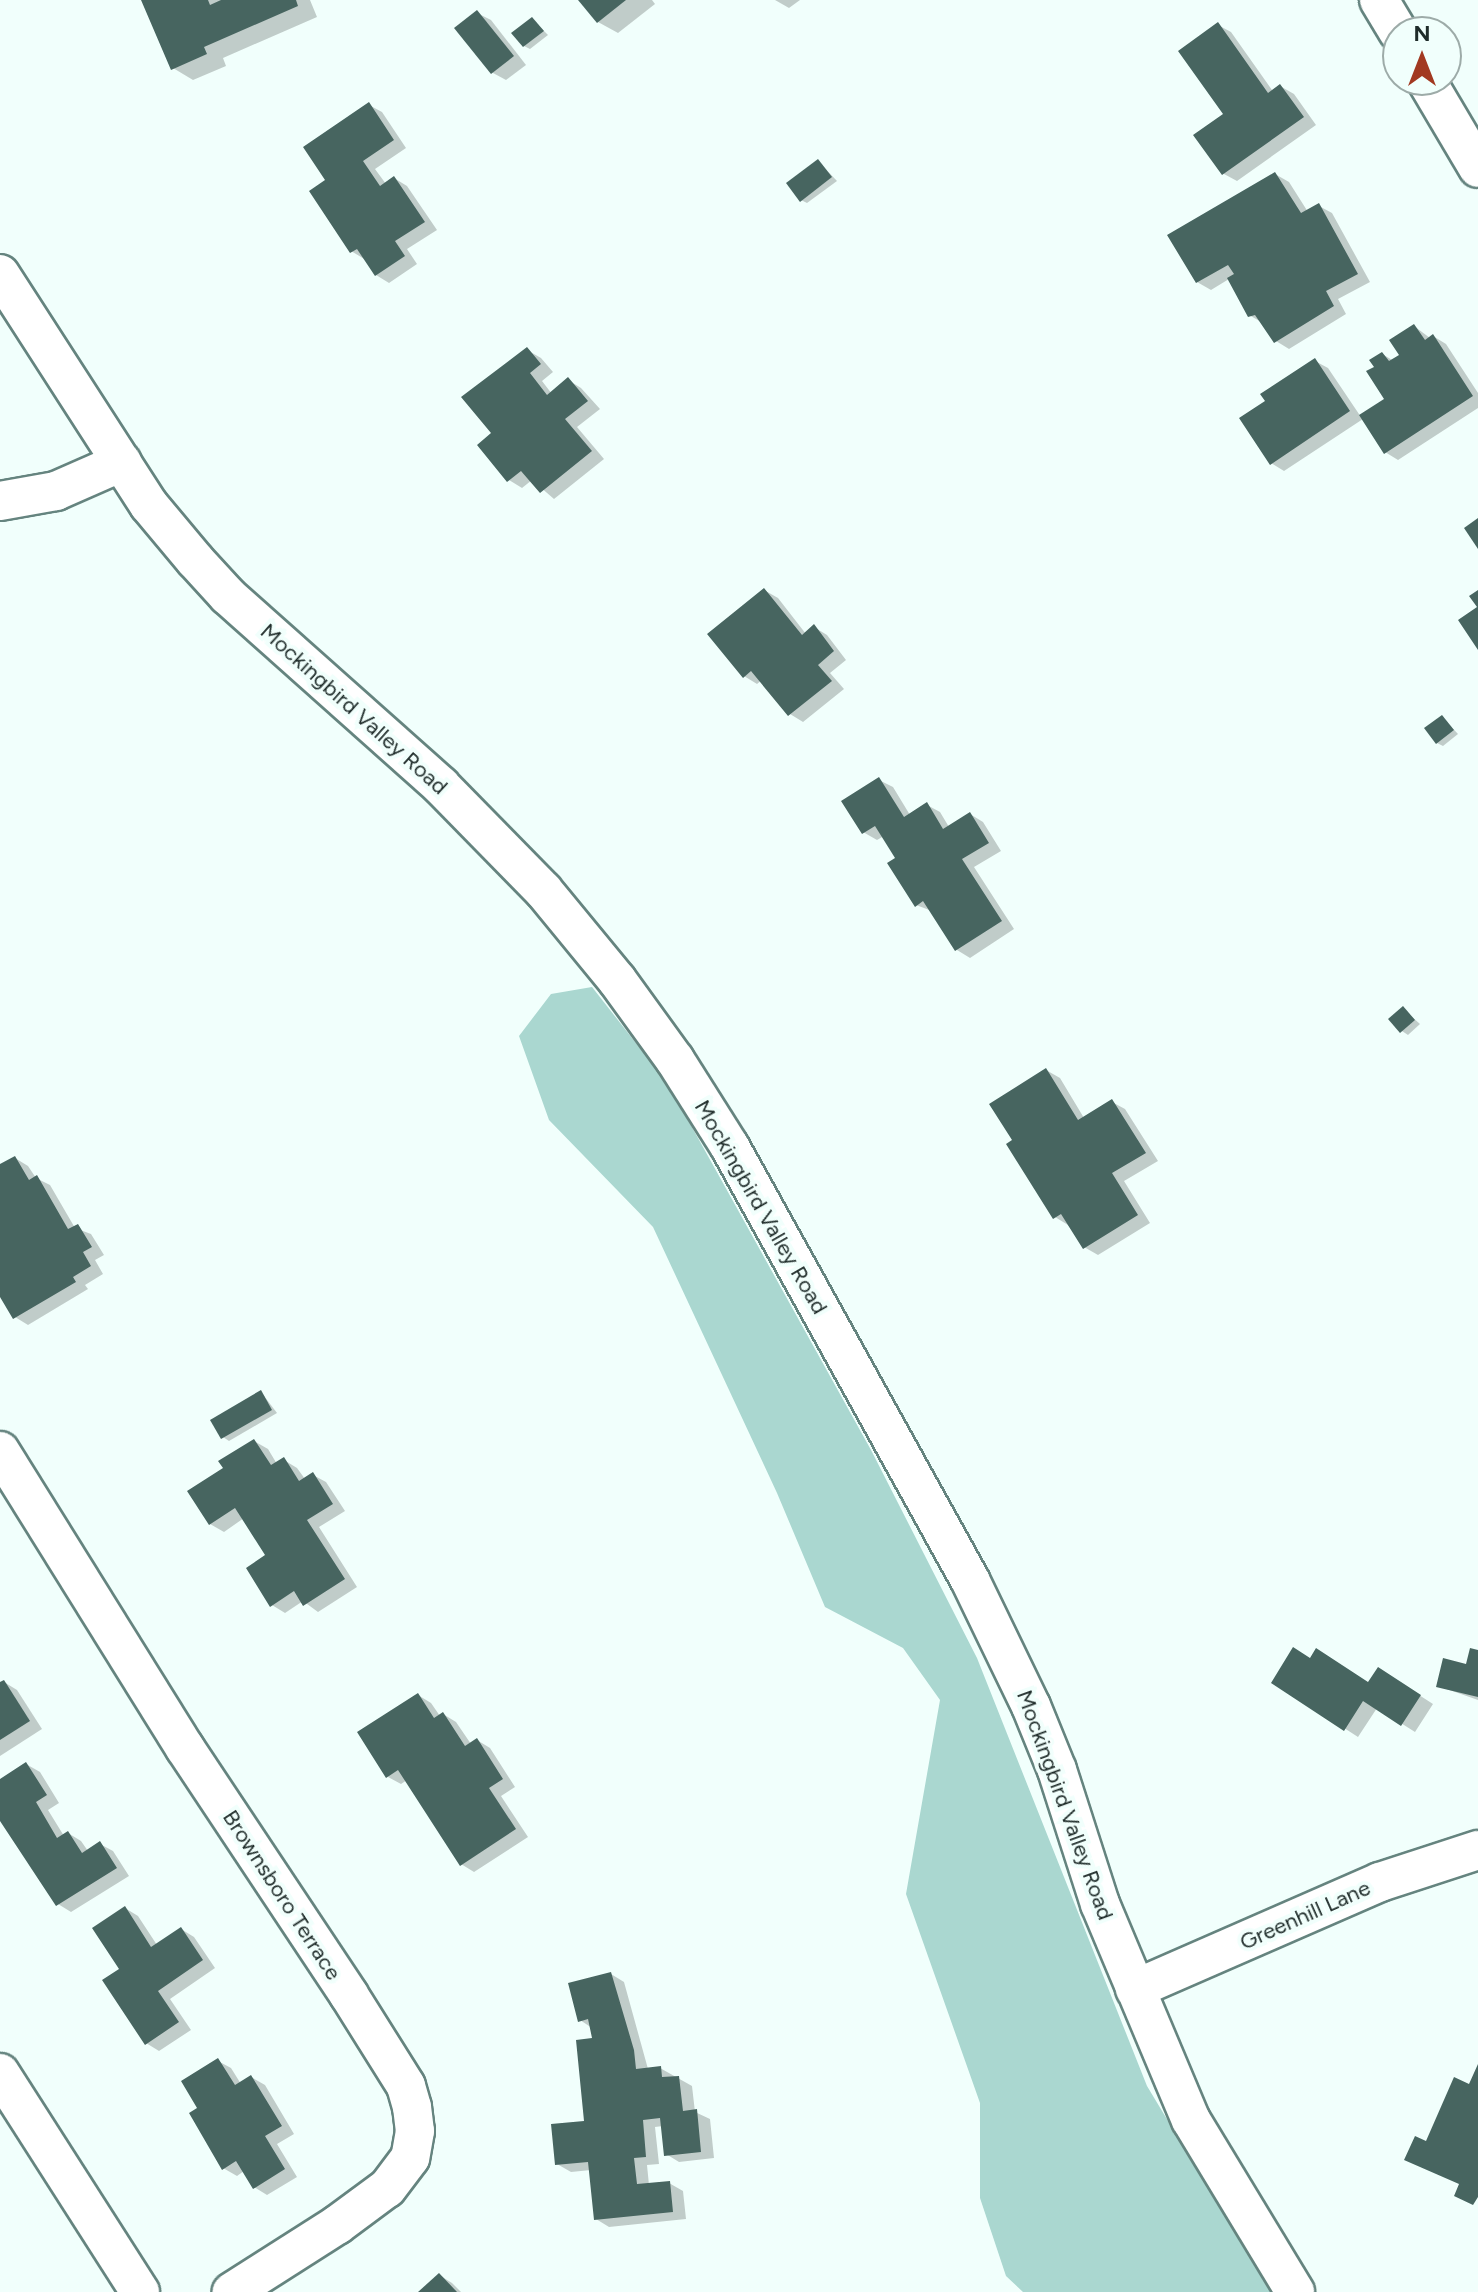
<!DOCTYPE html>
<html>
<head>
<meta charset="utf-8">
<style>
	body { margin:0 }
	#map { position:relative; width:1478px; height:2292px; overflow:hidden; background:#f1fffc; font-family:Figtree,sans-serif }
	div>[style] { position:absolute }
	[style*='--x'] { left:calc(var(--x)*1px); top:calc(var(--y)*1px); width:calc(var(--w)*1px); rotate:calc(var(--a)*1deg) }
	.green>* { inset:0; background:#aad7d0 }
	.shadow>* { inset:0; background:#0003 }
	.building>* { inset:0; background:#476560 }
	.roads { filter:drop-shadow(2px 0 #65847f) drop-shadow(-2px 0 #65847f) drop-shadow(0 2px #65847f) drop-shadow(0 -2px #65847f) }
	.minor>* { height:38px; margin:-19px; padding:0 19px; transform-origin:19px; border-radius:19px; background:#fff }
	span { translate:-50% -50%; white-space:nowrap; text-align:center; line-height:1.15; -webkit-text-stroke:8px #f1fffc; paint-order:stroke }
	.street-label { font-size:22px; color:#1f2c2a }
	.north { position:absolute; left:1382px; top:16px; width:80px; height:80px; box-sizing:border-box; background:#f1fffc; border:2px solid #9daba8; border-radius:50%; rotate:0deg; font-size:22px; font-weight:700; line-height:32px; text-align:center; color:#1f2c2a }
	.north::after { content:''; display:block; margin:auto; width:28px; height:36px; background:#a23921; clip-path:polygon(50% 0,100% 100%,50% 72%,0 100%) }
</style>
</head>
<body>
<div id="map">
	<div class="green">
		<i style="clip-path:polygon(592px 987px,668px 1084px,871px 1450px,977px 1658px,1147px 2086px,1271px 2292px,1023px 2292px,1006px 2276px,980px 2198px,980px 2103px,906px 1894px,940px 1700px,903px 1648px,825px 1607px,777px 1493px,653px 1227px,549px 1120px,519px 1036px,551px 994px)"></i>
	</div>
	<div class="shadow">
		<i style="clip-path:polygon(143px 0,310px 0,317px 17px,223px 58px,226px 66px,193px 80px,173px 68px)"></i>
		<i style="clip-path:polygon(581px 0,652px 0,655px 4px,618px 33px,598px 22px)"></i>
		<i style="clip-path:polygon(775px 0,800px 0,789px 8px)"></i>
		<i style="clip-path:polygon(477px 13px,491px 20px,526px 65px,506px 80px,493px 73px)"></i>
		<i style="clip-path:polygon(532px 19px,548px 35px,530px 49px,524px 46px)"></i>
		<i style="clip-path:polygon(1218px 25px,1231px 32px,1272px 90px,1280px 86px,1294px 94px,1316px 125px,1237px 181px,1224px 174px,1226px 114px)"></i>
		<i style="clip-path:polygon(369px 105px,382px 112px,406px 148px,375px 169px,386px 184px,394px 178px,407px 186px,437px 230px,407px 249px,417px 264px,389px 283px,376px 275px,366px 260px,351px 251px,328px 181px)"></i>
		<i style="clip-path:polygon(818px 161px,837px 181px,807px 203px,801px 200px)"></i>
		<i style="clip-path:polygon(1275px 174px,1289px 182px,1308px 212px,1319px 206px,1332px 213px,1370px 282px,1338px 299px,1346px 314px,1289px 349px,1276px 341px,1263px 323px,1249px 315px,1229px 279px,1211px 290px,1197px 282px)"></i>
		<i style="clip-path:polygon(1414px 326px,1430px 338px,1433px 336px,1446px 344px,1478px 393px,1478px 408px,1398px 460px,1385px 452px,1363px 419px,1284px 471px,1271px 463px,1315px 361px,1328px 368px,1361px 417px,1387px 399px,1376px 367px,1382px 354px,1394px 361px,1402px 356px)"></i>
		<i style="clip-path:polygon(527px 350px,541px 358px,553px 372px,542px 381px,552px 394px,568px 380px,581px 388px,600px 409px,577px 427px,604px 459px,554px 499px,532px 480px,522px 488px,509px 480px,494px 433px,464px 397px)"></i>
		<i style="clip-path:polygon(764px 590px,778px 598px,806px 634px,814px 627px,827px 635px,846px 660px,830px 673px,844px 689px,803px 722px,790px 714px,762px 680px,757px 684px,744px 676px)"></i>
		<i style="clip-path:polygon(1442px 717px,1458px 734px,1443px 746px,1437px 743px)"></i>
		<i style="clip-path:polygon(879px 780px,893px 787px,910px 815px,927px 805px,940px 812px,949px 827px,970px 814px,983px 822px,1001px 851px,974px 867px,1014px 929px,970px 958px,957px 950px,932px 911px,916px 905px,898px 859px,884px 836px,877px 840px,863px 832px)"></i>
		<i style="clip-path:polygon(1403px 1009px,1420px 1024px,1408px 1035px,1402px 1031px)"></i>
		<i style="clip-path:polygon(1046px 1070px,1060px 1078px,1084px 1118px,1112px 1102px,1125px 1109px,1158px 1161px,1124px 1181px,1150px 1223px,1098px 1255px,1084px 1247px,1068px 1225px,1055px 1217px,1015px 1141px)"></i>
		<i style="clip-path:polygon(15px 1158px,28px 1166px,36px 1178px,50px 1185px,75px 1228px,91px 1234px,104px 1255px,95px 1260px,103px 1274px,85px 1285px,88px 1289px,28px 1325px,15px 1317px,0 1293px,0 1167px)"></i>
		<i style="clip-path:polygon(261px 1392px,277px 1413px,229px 1441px,223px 1437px)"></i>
		<i style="clip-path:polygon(254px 1441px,268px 1449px,277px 1464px,284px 1460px,297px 1468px,305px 1479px,313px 1475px,326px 1482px,345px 1511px,319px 1527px,357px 1587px,318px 1612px,303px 1601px,285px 1613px,272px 1605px,268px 1556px,244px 1518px,224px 1532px,210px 1524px,226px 1469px)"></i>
		<i style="clip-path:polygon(1478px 1652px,1478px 1700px,1438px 1686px,1467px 1667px)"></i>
		<i style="clip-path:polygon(1311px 1660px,1369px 1684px,1391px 1677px,1433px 1704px,1415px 1732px,1377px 1708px,1358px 1737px,1273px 1682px)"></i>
		<i style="clip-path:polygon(4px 1682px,17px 1690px,42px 1729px,0 1756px,0 1684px)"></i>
		<i style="clip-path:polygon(418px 1695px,431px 1703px,440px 1716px,443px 1714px,456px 1722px,471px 1744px,477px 1740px,490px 1748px,515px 1787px,501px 1796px,528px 1837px,474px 1872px,461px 1864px,407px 1780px,401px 1784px,388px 1777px)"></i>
		<i style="clip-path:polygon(26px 1764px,40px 1772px,59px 1803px,48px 1810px,64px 1836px,68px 1833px,81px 1841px,88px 1851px,100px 1844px,113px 1851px,129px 1876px,71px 1912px,58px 1904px,0 1816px,0 1781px)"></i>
		<i style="clip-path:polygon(125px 1908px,138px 1916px,157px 1945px,181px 1929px,194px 1937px,215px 1968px,170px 1999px,191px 2030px,159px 2051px,146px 2043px,121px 1969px)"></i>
		<i style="clip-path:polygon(611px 1974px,624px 1982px,648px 2069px,660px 2068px,692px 2086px,695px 2112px,710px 2119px,714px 2158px,679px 2162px,666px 2154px,663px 2126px,655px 2127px,659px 2164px,647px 2165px,649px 2185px,669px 2183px,683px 2191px,686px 2219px,609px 2227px,596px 2219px,591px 2170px,571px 2172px,557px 2164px,586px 2123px,595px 2040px,592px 2028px,580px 2020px)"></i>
		<i style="clip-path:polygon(218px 2061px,231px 2068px,241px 2084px,251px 2077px,265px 2085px,294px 2134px,277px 2144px,297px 2177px,267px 2195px,254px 2187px,244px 2171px,237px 2176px,223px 2168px,200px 2109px)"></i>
		<i style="clip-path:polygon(439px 2275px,452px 2283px,461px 2292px,421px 2292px)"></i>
	</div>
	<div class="building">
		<i style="clip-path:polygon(141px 0,208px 0,210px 5px,221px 0,296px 0,298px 6px,204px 47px,207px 54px,171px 70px)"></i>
		<i style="clip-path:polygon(578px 0,626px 0,597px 23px)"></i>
		<i style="clip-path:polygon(477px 10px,514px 56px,491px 74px,454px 28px)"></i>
		<i style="clip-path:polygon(532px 17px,544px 31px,523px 47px,511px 33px)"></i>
		<i style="clip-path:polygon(1218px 22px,1268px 93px,1280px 84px,1304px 117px,1222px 175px,1193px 135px,1223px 114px,1178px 51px)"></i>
		<i style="clip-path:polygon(369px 102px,394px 140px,363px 161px,380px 186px,394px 176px,425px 222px,395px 241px,405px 256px,375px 276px,357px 249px,350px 253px,309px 191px,325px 180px,303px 147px)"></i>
		<i style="clip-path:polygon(818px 159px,832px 177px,800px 202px,786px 183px)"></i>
		<i style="clip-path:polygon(1275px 172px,1301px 213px,1319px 203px,1358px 274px,1326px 291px,1334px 306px,1274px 343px,1255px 315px,1248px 317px,1227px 278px,1234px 274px,1228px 265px,1196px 283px,1167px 235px)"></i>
		<i style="clip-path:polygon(1414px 324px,1425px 340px,1433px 334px,1473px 396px,1384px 454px,1359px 415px,1384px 399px,1366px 371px,1374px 367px,1369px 360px,1382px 352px,1389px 361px,1399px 355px,1389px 340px)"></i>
		<i style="clip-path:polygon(527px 347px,541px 364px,530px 373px,547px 395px,568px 377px,588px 401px,565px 419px,592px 451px,540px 493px,521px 471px,507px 482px,477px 445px,491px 433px,461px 397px)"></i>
		<i style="clip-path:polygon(1315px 358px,1350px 411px,1270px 465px,1239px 418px,1265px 401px,1260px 394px)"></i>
		<i style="clip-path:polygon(1478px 518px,1478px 549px,1464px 528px)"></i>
		<i style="clip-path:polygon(764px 588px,802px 635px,814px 624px,834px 651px,818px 665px,832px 681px,788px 716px,751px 671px,743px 678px,707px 634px)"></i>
		<i style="clip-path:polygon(1478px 590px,1478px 650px,1458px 620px,1477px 607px,1469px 596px)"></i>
		<i style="clip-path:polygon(1442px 715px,1454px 730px,1436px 744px,1424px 728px)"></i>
		<i style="clip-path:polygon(879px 777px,904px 817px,927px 802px,943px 829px,970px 812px,989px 843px,962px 859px,1002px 921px,955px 951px,923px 901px,915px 907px,887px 863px,895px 858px,875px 826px,862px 834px,841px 801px)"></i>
		<i style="clip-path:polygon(1403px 1006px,1415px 1020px,1400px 1033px,1388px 1019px)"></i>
		<i style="clip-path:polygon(1046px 1068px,1078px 1120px,1112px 1099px,1146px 1153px,1112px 1173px,1138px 1215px,1083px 1249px,1061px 1214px,1053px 1219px,1006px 1144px,1012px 1140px,989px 1104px)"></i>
		<i style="clip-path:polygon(15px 1156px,29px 1180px,37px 1175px,68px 1229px,78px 1224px,92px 1247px,83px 1252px,91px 1266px,73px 1277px,76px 1282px,13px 1319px,0 1297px,0 1164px)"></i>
		<i style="clip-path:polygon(261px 1390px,272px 1410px,221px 1439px,210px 1420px)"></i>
		<i style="clip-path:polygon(254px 1439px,271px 1465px,284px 1457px,299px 1481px,313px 1472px,333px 1504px,307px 1520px,345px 1579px,303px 1606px,294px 1591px,270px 1607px,246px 1568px,265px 1555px,235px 1508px,209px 1525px,187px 1491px,223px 1468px,218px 1461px)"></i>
		<i style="clip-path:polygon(1293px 1647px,1310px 1658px,1316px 1648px,1368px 1682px,1378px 1667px,1421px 1695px,1401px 1726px,1363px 1701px,1344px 1731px,1271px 1683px)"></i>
		<i style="clip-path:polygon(1470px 1648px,1478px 1650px,1478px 1697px,1436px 1687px,1443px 1658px,1466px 1664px)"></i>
		<i style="clip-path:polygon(4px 1680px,30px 1721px,0 1740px,0 1682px)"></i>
		<i style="clip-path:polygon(418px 1693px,434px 1718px,443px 1712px,465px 1746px,477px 1738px,503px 1779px,489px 1788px,516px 1829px,460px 1866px,398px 1770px,386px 1778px,357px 1732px)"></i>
		<i style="clip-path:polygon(26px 1762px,47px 1795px,36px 1802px,57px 1838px,68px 1831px,82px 1853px,100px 1841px,117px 1868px,56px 1906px,0 1821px,0 1779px)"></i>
		<i style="clip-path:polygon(125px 1906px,151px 1947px,181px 1927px,203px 1960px,158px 1991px,179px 2022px,145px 2045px,102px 1980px,119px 1969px,92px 1928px)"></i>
		<i style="clip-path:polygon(611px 1972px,634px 2050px,636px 2069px,661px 2066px,662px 2077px,679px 2076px,683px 2111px,697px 2109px,701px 2152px,664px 2156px,660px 2118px,643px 2120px,646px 2157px,634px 2158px,637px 2184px,670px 2181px,673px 2212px,594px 2220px,588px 2162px,555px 2165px,551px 2124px,584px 2121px,576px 2040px,592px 2038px,588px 2019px,578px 2022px,568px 1983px)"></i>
		<i style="clip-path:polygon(218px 2058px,235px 2085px,251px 2075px,282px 2126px,265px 2136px,285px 2169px,253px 2189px,236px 2161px,222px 2170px,189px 2113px,197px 2108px,181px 2081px)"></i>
		<i style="clip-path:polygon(1478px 2064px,1478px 2197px,1473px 2205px,1454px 2196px,1459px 2184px,1404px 2160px,1415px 2136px,1426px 2141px,1454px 2077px,1469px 2084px)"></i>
		<i style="clip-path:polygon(439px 2273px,457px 2292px,418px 2292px)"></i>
	</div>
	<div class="roads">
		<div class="minor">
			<i style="--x:1379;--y:0;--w:37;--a:59"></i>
			<i style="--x:1426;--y:80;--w:102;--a:59.4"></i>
			<i style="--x:0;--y:274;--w:275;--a:57.2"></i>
			<i style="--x:149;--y:505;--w:72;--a:50.1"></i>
			<i style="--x:195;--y:560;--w:49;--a:47.5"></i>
			<i style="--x:228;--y:596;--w:285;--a:41.7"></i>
			<i style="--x:441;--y:786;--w:146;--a:45.6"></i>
			<i style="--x:543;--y:890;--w:117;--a:50.6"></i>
			<i style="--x:617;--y:980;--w:99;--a:54.1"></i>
			<i style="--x:675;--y:1060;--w:103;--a:57.7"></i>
			<i style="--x:730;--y:1147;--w:495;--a:61"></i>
			<i style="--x:970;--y:1580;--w:140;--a:64.2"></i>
			<i style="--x:1031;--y:1706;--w:69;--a:67.9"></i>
			<i style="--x:1057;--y:1770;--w:141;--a:72.2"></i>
			<i style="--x:1100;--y:1904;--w:234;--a:67.2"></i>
			<i style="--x:1191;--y:2120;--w:201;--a:58.8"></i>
			<i style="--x:0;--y:501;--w:57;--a:-10.1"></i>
			<i style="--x:56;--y:491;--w:72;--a:-23.7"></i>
			<i style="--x:0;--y:1451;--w:350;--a:58.1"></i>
			<i style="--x:185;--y:1748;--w:296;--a:56.4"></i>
			<i style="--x:349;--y:1995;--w:107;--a:57.9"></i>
			<i style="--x:406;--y:2086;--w:22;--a:74"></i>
			<i style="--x:412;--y:2107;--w:24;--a:83"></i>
			<i style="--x:415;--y:2131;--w:27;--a:100"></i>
			<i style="--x:410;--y:2158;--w:38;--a:127"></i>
			<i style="--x:387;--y:2188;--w:62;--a:143.5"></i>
			<i style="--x:337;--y:2225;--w:125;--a:147.5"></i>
			<i style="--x:1135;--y:1989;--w:267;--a:-23.6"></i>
			<i style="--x:1380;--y:1882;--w:103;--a:-18.1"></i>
			<i style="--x:0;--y:2073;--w:260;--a:57.4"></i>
		</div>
	</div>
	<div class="street-label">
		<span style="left:354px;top:709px;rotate:42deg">Mockingbird Valley Road</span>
		<span style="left:761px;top:1207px;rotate:60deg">Mockingbird Valley Road</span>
		<span style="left:1065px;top:1805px;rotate:70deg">Mockingbird Valley Road</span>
		<span style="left:282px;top:1895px;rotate:57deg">Brownsboro Terrace</span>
		<span style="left:1305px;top:1915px;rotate:-24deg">Greenhill Lane</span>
	</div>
	<div class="north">N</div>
</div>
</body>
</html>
